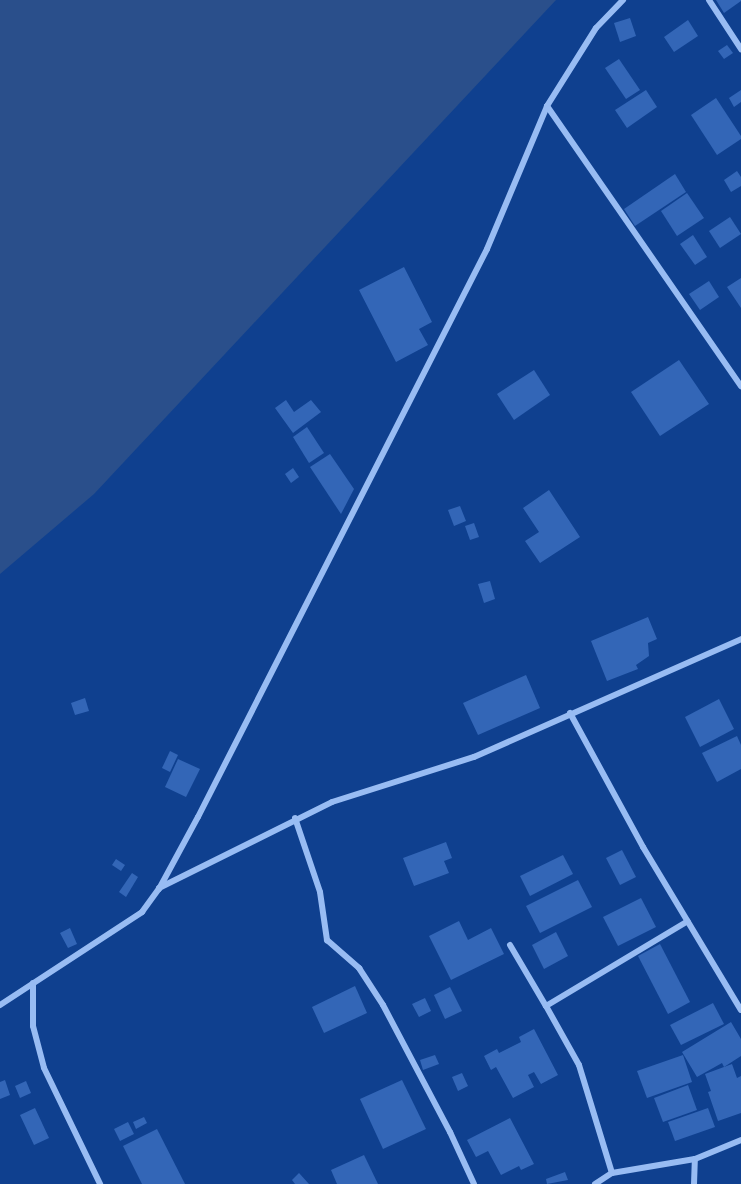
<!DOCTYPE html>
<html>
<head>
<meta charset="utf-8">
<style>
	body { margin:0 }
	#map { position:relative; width:741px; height:1184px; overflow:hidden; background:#0f408f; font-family:Montserrat,sans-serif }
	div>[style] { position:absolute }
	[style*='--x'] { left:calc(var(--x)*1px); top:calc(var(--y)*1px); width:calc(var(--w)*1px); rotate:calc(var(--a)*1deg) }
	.water>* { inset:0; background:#2a4f8b }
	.building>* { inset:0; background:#3366b7 }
	.minor>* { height:6px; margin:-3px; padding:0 3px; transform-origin:3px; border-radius:3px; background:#98bcf3 }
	span { translate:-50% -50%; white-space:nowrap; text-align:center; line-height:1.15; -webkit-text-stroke:4.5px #0f408f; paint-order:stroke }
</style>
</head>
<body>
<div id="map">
	<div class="water">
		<i style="clip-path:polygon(0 0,556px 0,94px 494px,0 574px)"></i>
	</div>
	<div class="building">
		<i style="clip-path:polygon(716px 0,741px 0,741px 1px,724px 13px)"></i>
		<i style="clip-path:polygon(630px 18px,636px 36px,620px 42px,614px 23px)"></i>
		<i style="clip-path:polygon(688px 20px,698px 36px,674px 52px,664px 37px)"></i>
		<i style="clip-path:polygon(727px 45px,733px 53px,724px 59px,718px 51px)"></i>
		<i style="clip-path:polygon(619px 59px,640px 90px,626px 99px,605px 68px)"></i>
		<i style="clip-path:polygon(646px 90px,657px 107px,627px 128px,615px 110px)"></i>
		<i style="clip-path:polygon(741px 90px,741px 102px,734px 107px,729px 98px)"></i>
		<i style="clip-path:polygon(716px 98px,741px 136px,741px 139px,717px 155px,691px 115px)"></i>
		<i style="clip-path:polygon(737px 171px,741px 177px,741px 186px,731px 192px,724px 180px)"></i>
		<i style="clip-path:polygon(675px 174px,686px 192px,635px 226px,624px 209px)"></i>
		<i style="clip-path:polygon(687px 193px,704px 218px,677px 236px,661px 211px)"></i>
		<i style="clip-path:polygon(730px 217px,741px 234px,720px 248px,709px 231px)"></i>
		<i style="clip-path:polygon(693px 235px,707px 257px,695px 265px,680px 244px)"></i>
		<i style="clip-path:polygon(404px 267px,432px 322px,419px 329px,428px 345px,396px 362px,359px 290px)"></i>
		<i style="clip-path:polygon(741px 278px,741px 308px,727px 287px)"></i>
		<i style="clip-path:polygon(709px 281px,719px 297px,700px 310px,689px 294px)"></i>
		<i style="clip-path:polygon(679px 360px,709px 404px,660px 436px,631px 392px)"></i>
		<i style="clip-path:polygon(534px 370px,550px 395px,514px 420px,497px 394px)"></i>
		<i style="clip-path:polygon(286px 400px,294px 412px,311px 400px,321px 412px,293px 433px,275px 408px)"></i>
		<i style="clip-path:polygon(307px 427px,324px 453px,309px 463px,293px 437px)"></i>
		<i style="clip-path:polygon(330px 454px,354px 489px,341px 514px,310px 467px)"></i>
		<i style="clip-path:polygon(293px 468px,299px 477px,291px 483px,285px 474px)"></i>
		<i style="clip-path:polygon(549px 490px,580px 537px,540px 563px,525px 541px,539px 532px,523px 508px)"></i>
		<i style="clip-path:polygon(460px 506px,466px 521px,454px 526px,448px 510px)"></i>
		<i style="clip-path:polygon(474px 523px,479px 537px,470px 540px,465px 526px)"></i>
		<i style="clip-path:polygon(490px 581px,495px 599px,484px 603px,478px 584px)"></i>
		<i style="clip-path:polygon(648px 617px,657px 639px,648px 643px,649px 656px,636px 665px,638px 669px,607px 681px,591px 641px)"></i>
		<i style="clip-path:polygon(526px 675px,540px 708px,478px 735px,463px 703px)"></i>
		<i style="clip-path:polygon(85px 698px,89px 711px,75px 715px,71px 703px)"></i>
		<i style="clip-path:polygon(719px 699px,734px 729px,700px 747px,685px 717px)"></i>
		<i style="clip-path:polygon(737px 736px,741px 745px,741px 769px,717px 782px,702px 753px)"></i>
		<i style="clip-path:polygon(170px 751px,178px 755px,170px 772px,162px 768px)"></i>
		<i style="clip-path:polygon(178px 759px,200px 769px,186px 797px,165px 787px)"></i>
		<i style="clip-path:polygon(446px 842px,452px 858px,444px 861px,449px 873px,414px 886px,403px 858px)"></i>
		<i style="clip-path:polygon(622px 850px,636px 877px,620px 885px,606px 858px)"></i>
		<i style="clip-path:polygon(563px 855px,573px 874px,530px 896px,520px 876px)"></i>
		<i style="clip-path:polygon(116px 859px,125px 865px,121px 871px,112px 865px)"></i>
		<i style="clip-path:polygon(132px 873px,138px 877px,126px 897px,119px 892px)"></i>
		<i style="clip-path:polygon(578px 880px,592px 907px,540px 933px,526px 906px)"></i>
		<i style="clip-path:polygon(641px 898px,656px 927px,618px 946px,603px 917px)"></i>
		<i style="clip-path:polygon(459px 921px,468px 940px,491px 928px,504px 954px,451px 980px,429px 936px)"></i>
		<i style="clip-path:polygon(70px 928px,77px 944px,68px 948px,60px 933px)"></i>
		<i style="clip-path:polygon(556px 932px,568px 956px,544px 969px,532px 945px)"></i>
		<i style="clip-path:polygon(660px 944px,690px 1002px,668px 1014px,638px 956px)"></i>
		<i style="clip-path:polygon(355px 986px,367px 1013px,324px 1033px,312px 1007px)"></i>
		<i style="clip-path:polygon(450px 987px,462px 1011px,445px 1019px,434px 995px)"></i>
		<i style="clip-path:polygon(425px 998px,431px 1011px,419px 1017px,412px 1004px)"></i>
		<i style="clip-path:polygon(713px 1003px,724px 1024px,681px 1045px,670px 1025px)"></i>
		<i style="clip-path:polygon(731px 1022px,741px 1039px,741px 1056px,724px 1067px,722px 1063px,697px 1077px,682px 1052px)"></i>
		<i style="clip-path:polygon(534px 1029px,558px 1075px,541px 1084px,534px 1072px,528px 1075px,534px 1087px,513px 1098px,496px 1067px,491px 1070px,484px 1056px,497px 1049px,499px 1053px,521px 1042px,519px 1037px)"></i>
		<i style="clip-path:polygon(435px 1055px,439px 1064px,423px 1070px,420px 1060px)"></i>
		<i style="clip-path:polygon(683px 1055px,692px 1082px,647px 1098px,637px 1071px)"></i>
		<i style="clip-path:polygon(732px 1064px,737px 1078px,741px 1076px,741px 1113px,718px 1121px,708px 1092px,711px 1091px,705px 1074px)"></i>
		<i style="clip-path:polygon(462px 1073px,468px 1086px,458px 1091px,452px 1077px)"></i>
		<i style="clip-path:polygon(5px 1080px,10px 1095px,0 1099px,0 1082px)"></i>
		<i style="clip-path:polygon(402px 1080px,426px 1129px,383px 1149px,360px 1099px)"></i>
		<i style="clip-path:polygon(26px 1081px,31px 1093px,20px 1098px,15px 1086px)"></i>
		<i style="clip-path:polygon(688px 1085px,697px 1110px,663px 1122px,654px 1098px)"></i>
		<i style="clip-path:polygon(35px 1108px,49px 1138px,34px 1145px,20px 1115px)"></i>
		<i style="clip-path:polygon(708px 1108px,715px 1127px,675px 1141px,668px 1122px)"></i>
		<i style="clip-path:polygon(144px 1117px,147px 1123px,136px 1129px,133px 1122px)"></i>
		<i style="clip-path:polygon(510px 1118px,534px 1164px,521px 1170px,519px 1166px,501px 1175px,488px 1151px,476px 1157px,467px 1140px)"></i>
		<i style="clip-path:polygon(128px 1122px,134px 1134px,120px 1141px,114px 1129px)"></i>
		<i style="clip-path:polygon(157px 1129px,185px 1184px,142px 1184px,123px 1146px)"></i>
		<i style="clip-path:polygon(364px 1155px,378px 1184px,337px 1184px,331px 1170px)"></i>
		<i style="clip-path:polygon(565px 1172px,568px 1180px,547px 1184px,546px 1179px)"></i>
		<i style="clip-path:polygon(299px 1173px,309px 1184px,295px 1184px,292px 1180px)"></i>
	</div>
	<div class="minor">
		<i style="--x:709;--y:0;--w:59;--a:56.9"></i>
		<i style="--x:547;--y:106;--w:341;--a:55.3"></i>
		<i style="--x:570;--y:713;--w:153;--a:61.4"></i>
		<i style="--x:643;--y:847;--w:190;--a:59"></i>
		<i style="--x:295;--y:818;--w:78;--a:71.3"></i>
		<i style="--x:320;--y:892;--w:49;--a:81.7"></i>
		<i style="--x:327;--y:940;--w:43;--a:41.2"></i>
		<i style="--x:359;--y:968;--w:44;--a:57"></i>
		<i style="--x:383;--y:1005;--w:144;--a:62.2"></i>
		<i style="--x:450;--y:1132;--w:57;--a:65.2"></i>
		<i style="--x:159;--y:888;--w:193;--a:-26.4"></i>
		<i style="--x:332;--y:802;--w:149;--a:-17.6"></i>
		<i style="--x:474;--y:757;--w:292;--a:-23.8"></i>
		<i style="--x:510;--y:945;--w:71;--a:59.5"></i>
		<i style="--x:33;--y:983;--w:43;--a:90"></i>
		<i style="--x:33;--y:1026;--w:43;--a:75.3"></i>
		<i style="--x:44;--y:1068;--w:129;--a:64.2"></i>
		<i style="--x:0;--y:1005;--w:170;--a:-33.2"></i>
		<i style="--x:142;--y:912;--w:29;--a:-54"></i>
		<i style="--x:159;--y:889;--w:82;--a:-61.6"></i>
		<i style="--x:198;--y:817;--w:637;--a:-63.03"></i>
		<i style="--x:487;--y:249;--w:155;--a:-67.2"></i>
		<i style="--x:547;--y:106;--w:92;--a:-57.9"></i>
		<i style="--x:596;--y:28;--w:39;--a:-46"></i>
		<i style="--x:612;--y:1173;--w:113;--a:-107"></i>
		<i style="--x:579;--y:1065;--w:68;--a:-119.2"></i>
		<i style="--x:546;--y:1006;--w:165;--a:-30.9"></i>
		<i style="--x:595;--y:1184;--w:20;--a:-33"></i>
		<i style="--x:612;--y:1173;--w:84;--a:-9.6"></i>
		<i style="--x:695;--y:1159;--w:50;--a:-22.4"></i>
		<i style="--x:694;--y:1184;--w:25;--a:-88"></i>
	</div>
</div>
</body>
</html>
